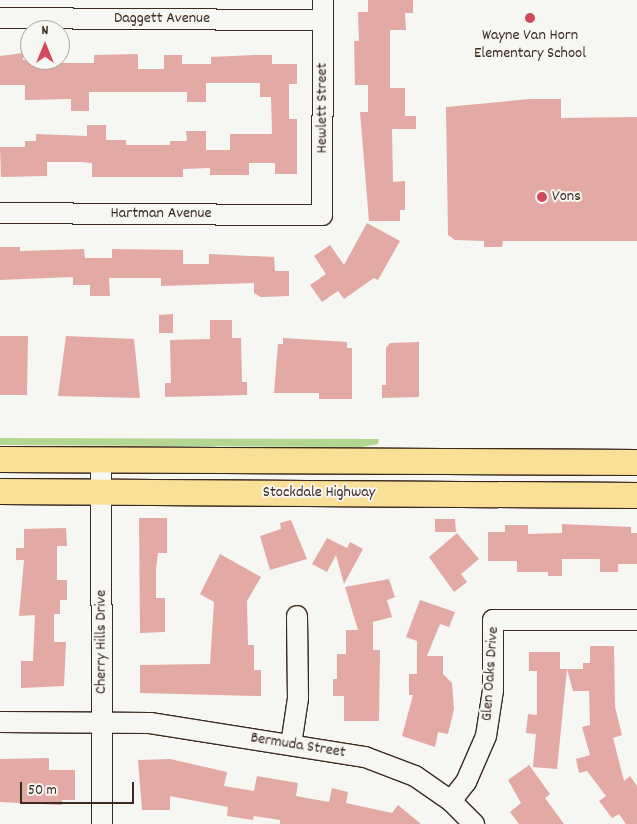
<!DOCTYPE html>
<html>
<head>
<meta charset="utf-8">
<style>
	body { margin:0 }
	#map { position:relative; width:637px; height:824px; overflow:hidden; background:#f6f6f2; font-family:Dekko,sans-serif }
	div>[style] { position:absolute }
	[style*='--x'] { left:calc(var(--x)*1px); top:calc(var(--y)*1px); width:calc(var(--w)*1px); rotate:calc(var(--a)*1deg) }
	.green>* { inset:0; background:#b3d791 }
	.building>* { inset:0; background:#e3a9a4 }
	.roads { filter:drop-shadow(1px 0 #3b2a1e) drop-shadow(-1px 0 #3b2a1e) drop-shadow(0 1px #3b2a1e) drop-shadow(0 -1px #3b2a1e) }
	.minor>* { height:20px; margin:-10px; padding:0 10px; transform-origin:10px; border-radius:10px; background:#f6f6f2 }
	.major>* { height:25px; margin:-12.5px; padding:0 12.5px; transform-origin:12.5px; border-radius:12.5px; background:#fadf96 }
	.dots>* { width:14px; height:14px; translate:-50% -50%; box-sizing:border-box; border:2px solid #f6f6f2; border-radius:50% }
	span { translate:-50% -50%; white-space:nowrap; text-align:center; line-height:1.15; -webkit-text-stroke:4px #f6f6f2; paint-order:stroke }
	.street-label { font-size:16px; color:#3b2a1e }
	.poi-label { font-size:16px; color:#3b2a1e }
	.left { translate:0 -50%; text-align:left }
	.north { position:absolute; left:20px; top:20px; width:50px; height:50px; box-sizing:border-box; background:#f6f6f2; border:1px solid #aba49d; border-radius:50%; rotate:0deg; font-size:14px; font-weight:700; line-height:20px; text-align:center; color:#3b2a1e }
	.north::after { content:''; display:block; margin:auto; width:18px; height:22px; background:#d1495b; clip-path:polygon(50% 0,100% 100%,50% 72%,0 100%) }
	.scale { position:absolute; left:20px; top:782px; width:114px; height:22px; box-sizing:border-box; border:2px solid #3b2a1e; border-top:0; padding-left:6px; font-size:15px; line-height:18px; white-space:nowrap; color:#3b2a1e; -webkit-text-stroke:4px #f6f6f2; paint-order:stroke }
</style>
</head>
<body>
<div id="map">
	<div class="green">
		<i style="clip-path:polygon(0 438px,379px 439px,378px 444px,362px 447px,0 445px)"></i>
	</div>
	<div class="building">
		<i style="clip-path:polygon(368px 0,413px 0,413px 13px,405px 13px,406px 30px,390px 30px,390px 88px,405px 88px,405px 116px,416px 116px,416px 129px,392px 129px,393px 182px,405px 181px,405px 210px,400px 210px,400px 221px,369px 221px,360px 112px,368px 112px,368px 85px,355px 85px,354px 41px,359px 41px,358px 12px,368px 12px)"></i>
		<i style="clip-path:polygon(23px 53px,23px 60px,67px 63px,94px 63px,94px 55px,138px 54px,138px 69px,164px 69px,164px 55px,182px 55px,182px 64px,211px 64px,211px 57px,254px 55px,272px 55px,272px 64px,297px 64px,297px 84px,289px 84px,289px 119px,297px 119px,297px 174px,275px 174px,275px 163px,249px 163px,249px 175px,210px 175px,210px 168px,183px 169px,183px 177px,92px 177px,92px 163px,81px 162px,47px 162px,47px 176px,1px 177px,0 147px,25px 147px,25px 141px,36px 141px,36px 134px,87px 136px,87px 125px,106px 125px,106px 140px,126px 140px,126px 145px,170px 145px,170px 141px,187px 141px,186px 131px,206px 131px,206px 150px,230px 150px,230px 134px,272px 134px,271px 97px,260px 97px,260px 83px,206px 83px,206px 102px,187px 102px,187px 92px,89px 92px,89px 111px,71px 111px,71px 99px,25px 100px,25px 85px,0 85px,0 56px)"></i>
		<i style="clip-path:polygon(530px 99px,561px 99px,561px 118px,637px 117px,637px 241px,503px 241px,502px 247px,484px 247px,484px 241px,455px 240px,448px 235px,446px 107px)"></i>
		<i style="clip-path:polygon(367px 223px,400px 241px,378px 280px,374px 278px,344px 299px,338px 291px,322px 302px,310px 285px,326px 274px,314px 256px,330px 245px,344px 265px)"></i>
		<i style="clip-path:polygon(0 247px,20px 247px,20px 251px,84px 249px,85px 258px,112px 258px,112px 249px,183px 250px,183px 264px,209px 264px,209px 254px,274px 257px,275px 271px,289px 271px,289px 296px,261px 297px,254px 293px,254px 283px,161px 286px,161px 278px,109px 278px,110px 296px,90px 296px,90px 285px,73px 285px,73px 277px,0 280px)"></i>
		<i style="clip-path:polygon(173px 314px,173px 333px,159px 333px,159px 315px)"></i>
		<i style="clip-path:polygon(210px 320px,232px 320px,232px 338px,241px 338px,242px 382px,247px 382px,247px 395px,165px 397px,165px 383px,171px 383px,170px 340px,210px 339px)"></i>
		<i style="clip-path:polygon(0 336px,28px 336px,27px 395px,0 395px)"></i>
		<i style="clip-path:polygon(66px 336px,134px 339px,140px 398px,58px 396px)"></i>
		<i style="clip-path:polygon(283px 338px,347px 342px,347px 348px,352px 348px,352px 399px,319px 399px,319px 393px,274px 393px,278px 344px,283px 344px)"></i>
		<i style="clip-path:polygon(419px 342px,419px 397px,382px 398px,382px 385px,386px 385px,386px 348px,390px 343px)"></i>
		<i style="clip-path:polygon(139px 518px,167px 518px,167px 553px,158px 553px,156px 569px,156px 598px,165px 598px,165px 632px,140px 633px)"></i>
		<i style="clip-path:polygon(435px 519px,455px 519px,456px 532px,435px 532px)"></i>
		<i style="clip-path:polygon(291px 520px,307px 559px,270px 570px,260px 536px,281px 529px,280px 523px)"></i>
		<i style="clip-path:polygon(562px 524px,631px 527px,631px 533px,637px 533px,637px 564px,618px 564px,618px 572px,600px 572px,600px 559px,562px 559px,562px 576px,548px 576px,548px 572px,517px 572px,517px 561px,488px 561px,488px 532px,505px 532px,505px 525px,528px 525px,528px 534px,562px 533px)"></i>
		<i style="clip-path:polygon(66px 528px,67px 546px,57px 546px,57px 580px,67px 580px,67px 600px,60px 600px,60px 614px,54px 614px,54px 642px,66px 642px,64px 686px,21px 688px,21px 661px,33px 661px,35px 615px,19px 616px,24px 560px,16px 560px,16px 548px,24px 548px,24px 529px)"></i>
		<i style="clip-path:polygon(457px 533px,479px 559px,461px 574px,467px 582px,454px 592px,429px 557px)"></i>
		<i style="clip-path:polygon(327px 538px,347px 548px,350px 542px,363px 549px,344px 584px,336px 555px,327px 572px,312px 564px)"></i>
		<i style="clip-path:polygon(220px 554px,261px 577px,247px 601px,248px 645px,254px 645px,254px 670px,261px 670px,261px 696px,140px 693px,140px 665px,210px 664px,214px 602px,200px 594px)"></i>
		<i style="clip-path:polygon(389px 579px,395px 597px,387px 600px,392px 617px,373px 622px,373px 650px,380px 650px,379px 721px,344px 721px,344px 696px,333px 696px,333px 679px,337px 679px,337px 654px,346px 654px,346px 630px,358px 630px,345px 587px)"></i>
		<i style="clip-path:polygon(420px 600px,455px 612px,449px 627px,440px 624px,427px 656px,443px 656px,443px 674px,452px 683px,454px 709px,448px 734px,438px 732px,435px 747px,402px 736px,413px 695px,409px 695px,409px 674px,417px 674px,417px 641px,406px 637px)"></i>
		<i style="clip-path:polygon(590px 646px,614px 646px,615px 707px,622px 735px,613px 738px,624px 781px,630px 776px,637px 786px,637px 824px,626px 824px,619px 814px,612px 818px,599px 801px,606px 796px,587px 771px,579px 773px,576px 759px,590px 755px,582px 727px,590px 725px,589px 691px,573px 691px,567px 669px,583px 669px,583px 663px,590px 663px)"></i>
		<i style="clip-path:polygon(529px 652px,560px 652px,560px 669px,567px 669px,557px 769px,533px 767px,536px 734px,526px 733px,528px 714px,537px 715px,537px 671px,529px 671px)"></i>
		<i style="clip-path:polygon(49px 758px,49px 770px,75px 770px,75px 800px,62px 800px,62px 805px,0 802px,0 759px)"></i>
		<i style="clip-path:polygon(170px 759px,227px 772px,224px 786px,254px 791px,257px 776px,298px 783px,296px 796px,329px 802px,332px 788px,348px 792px,346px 803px,392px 813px,398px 805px,421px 824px,280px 824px,280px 820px,254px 816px,253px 820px,227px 816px,228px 807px,170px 796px,170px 810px,142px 810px,138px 760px)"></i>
		<i style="clip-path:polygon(529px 765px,550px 794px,545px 798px,564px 824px,519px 824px,510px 812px,521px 803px,508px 780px)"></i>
	</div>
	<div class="roads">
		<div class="minor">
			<i style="--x:0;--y:18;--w:323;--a:0.4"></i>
			<i style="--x:0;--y:213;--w:322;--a:0.4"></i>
			<i style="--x:322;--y:215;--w:215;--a:-89.7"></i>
			<i style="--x:101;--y:459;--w:365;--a:89.8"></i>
			<i style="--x:0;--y:722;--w:150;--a:0.4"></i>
			<i style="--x:150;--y:723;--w:218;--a:9"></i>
			<i style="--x:365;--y:757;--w:53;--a:20.8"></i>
			<i style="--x:415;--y:776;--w:44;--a:34.8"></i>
			<i style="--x:451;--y:801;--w:33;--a:45"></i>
			<i style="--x:291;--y:745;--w:48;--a:-81.5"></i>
			<i style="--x:298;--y:698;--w:82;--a:-90.7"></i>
			<i style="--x:451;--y:801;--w:24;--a:-52"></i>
			<i style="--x:466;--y:782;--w:50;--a:-66.5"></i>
			<i style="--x:486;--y:736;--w:47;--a:-81.3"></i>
			<i style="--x:493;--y:690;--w:70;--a:-90"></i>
			<i style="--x:493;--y:620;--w:144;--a:0"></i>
		</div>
		<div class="major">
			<i style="--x:0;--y:459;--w:637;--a:0.27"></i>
			<i style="--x:0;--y:491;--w:637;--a:0.36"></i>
		</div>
	</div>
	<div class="dots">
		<i style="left:530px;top:18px;background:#d1495b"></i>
		<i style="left:542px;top:197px;background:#d1495b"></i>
	</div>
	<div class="street-label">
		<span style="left:162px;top:19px">Daggett Avenue</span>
		<span style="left:323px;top:108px;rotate:-90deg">Hewlett Street</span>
		<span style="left:161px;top:214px">Hartman Avenue</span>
		<span style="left:319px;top:493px">Stockdale Highway</span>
		<span style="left:102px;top:642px;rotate:-90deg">Cherry Hills Drive</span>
		<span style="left:491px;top:674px;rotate:-86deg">Glen Oaks Drive</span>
		<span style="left:298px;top:746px;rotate:9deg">Bermuda Street</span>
	</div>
	<div class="poi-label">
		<span style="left:530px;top:45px">Wayne Van Horn<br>Elementary School</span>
		<span class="left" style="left:552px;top:197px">Vons</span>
	</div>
	<div class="north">N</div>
	<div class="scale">50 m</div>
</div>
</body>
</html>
